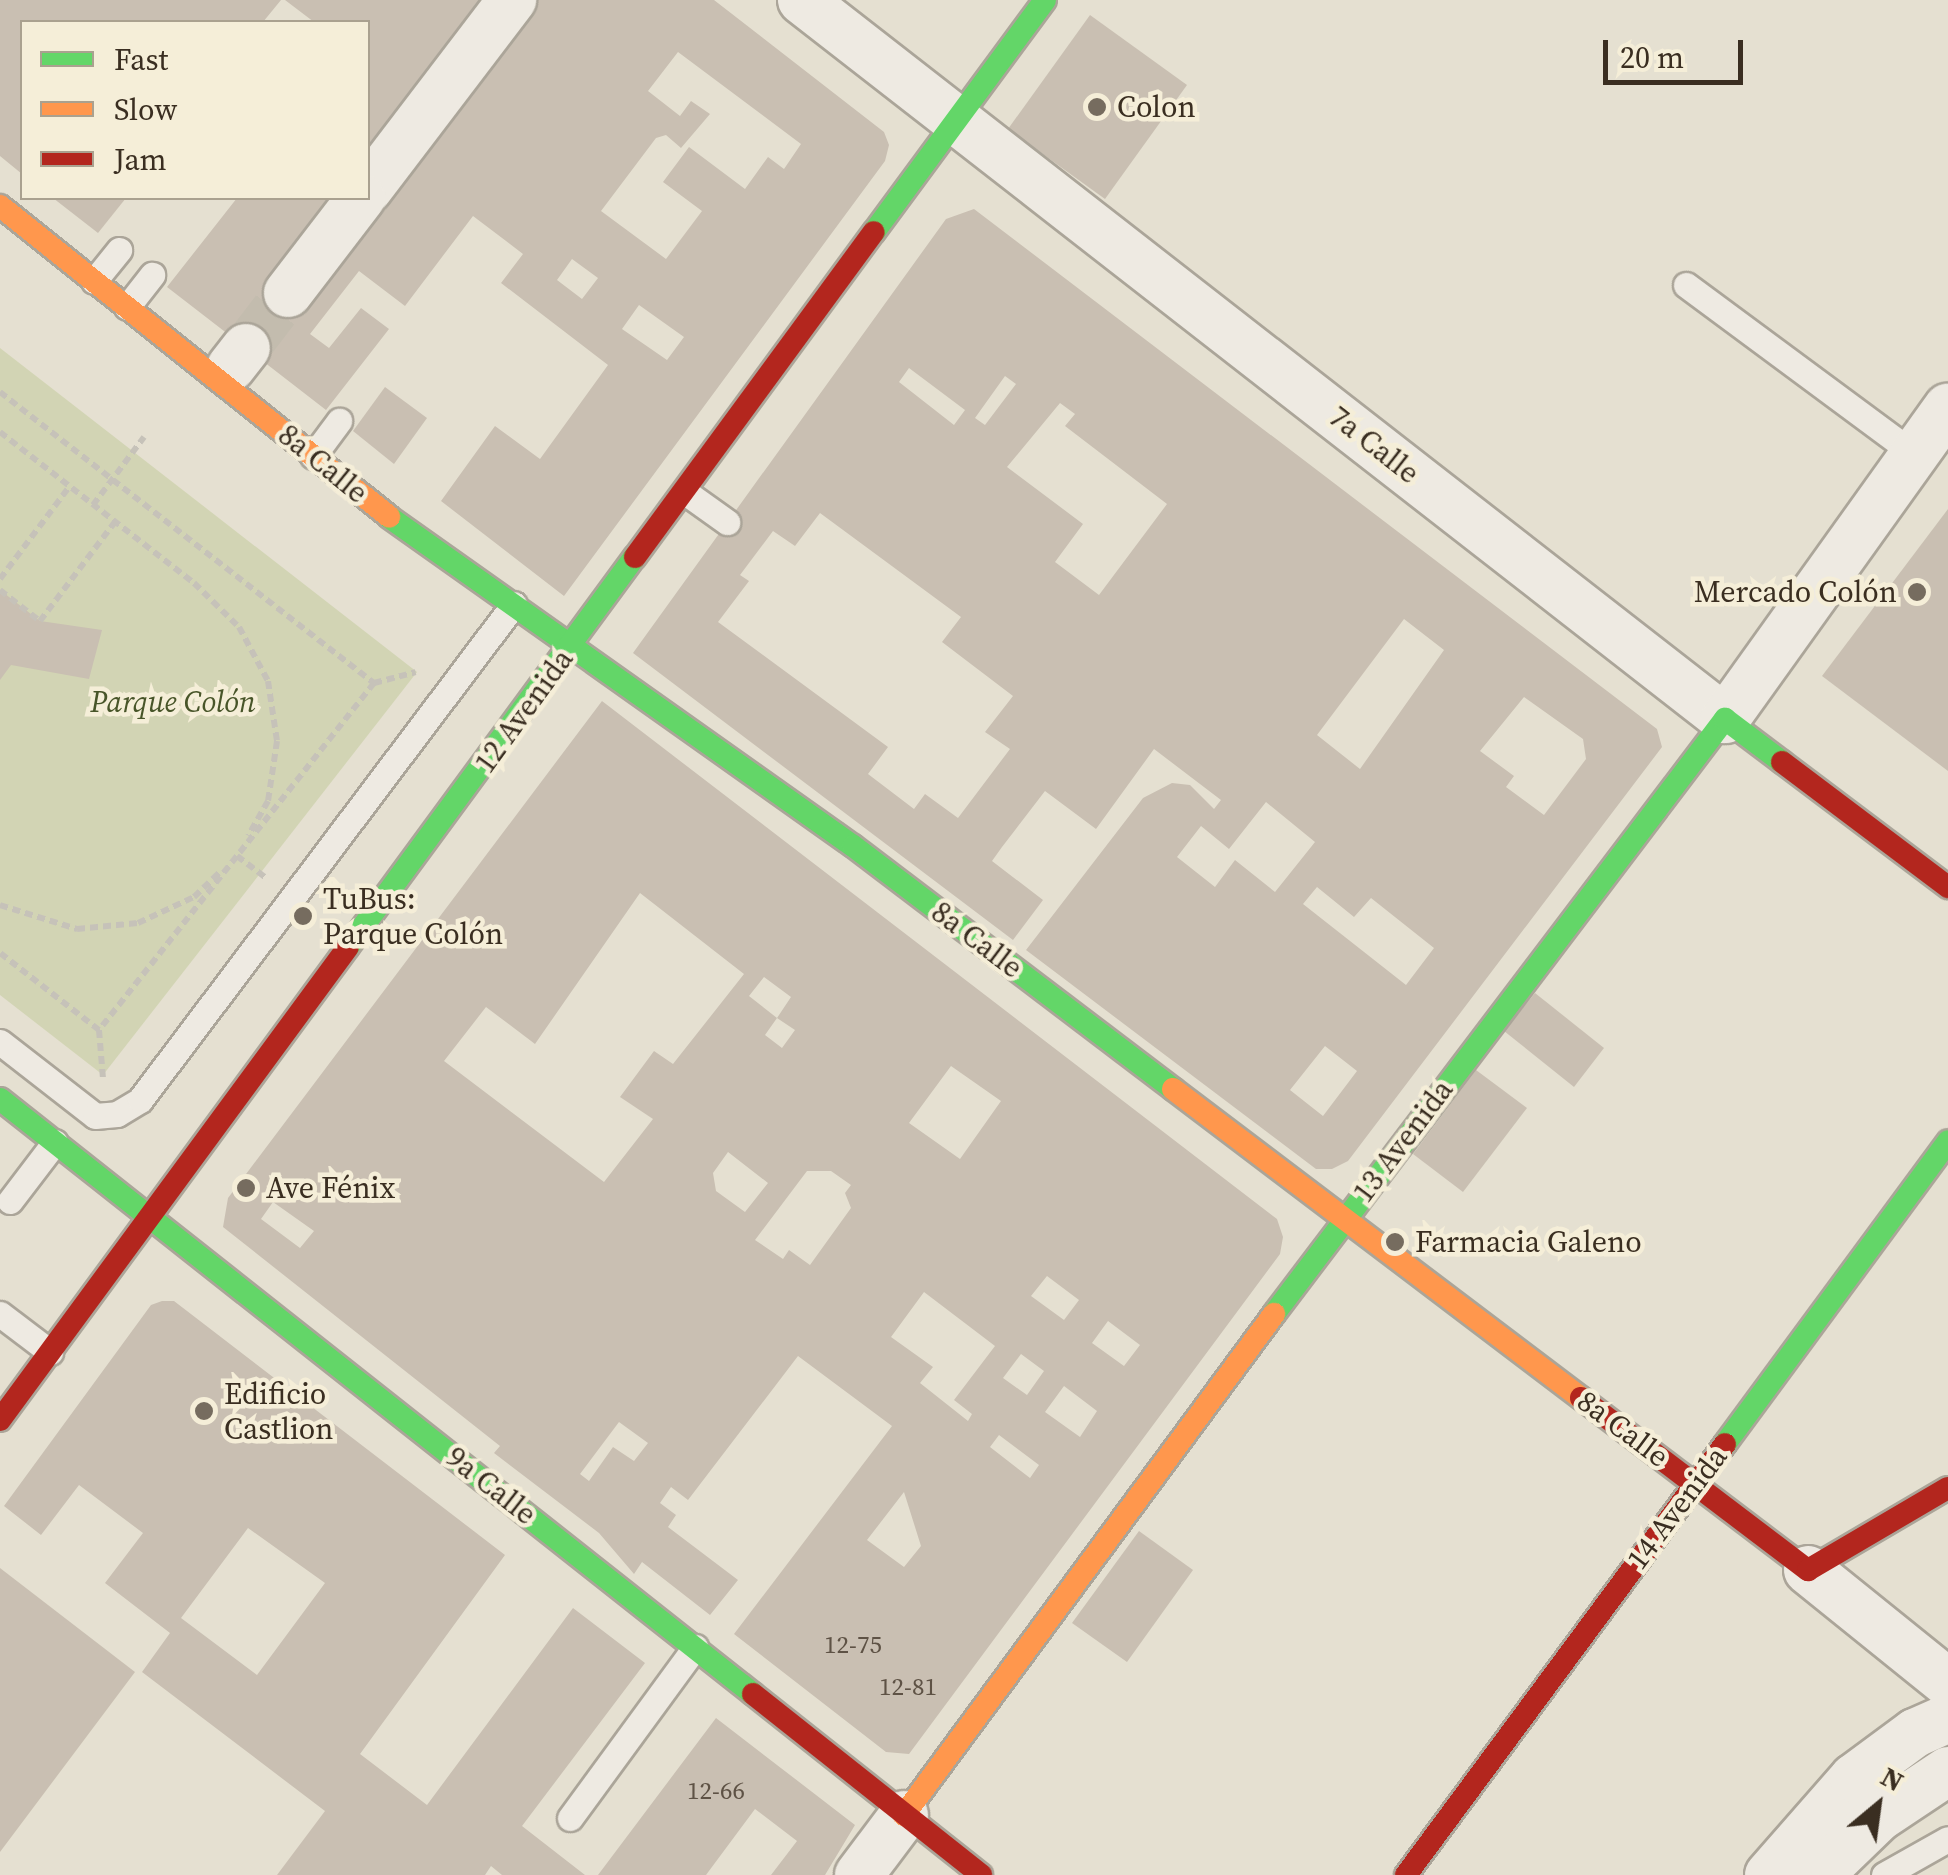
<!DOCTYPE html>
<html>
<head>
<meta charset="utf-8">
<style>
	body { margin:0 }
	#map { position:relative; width:1948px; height:1875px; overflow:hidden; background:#e5e0d1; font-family:"Source Serif 4",serif }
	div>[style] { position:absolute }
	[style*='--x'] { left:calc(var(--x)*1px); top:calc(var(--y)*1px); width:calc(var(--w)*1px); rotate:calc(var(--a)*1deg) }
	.green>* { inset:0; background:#d2d4b4 }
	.building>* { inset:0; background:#c9bfb2 }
	.street-tunnel>* { height:48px; margin-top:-24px; transform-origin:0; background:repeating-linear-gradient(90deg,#c3bcae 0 48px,transparent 0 72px) }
	.path>* { height:6px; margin-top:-3px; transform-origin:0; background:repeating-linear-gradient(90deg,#c6c2b9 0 8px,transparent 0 13px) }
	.roads { filter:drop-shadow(2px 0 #aba599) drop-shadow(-2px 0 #aba599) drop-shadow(0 2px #aba599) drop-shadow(0 -2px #aba599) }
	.lane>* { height:25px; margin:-12.5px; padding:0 12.5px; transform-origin:12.5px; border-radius:12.5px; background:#eeeae2 }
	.street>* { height:48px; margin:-24px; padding:0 24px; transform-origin:24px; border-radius:24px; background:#eeeae2 }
	.fast>* { height:22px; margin:-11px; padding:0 11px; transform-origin:11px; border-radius:11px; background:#63d668 }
	.slow>* { height:22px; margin:-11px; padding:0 11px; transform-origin:11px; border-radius:11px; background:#ff974d }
	.jam>* { height:22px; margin:-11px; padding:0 11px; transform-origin:11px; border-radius:11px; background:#b3261e }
	.dots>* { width:28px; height:28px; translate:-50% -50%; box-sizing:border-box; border:5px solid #f5eed8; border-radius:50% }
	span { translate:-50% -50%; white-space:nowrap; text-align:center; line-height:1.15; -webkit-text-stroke:9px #f5eed8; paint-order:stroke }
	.number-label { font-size:25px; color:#5e5245 }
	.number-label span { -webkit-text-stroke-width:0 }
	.poi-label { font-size:30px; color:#3a2e21 }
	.left { translate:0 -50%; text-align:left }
	.right { translate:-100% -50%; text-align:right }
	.street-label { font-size:30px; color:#3a2e21 }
	.park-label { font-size:30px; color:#485529; font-style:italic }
	.legend { position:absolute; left:20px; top:20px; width:350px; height:180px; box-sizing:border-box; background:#f5eed8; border:2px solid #aaa18f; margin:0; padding:12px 18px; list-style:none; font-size:30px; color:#3a2e21 }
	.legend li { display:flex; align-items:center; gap:20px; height:50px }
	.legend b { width:50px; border:2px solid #aaa18f }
	.north { position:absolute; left:1828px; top:1755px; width:100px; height:100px; -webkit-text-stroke:8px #f5eed8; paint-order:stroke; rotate:29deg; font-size:28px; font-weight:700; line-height:40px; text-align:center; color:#3a2e21 }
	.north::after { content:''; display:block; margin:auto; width:35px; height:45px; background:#3a2e21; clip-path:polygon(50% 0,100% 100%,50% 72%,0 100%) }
	.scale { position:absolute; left:1603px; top:40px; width:140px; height:45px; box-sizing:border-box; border:5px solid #3a2e21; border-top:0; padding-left:12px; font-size:30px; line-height:35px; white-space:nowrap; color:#3a2e21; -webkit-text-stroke:8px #f5eed8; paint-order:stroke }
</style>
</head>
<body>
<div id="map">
	<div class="green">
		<i style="clip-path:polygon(0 348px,417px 672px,103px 1075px,0 995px)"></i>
	</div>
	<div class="building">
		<i style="clip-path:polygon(0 0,281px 0,263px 22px,22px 22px,22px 174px,0 156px)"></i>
		<i style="clip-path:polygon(285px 0,496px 0,368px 166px,368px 22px,314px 22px)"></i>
		<i style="clip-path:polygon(evenodd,532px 0,714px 0,884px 132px,889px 145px,885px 161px,564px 596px,441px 501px,495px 426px,540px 459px,608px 365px,501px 283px,523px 254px,473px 216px,405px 306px,359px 271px,310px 334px,329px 348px,361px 308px,389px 329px,326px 410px,167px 287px,237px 198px,343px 198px,532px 0,678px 52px,801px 144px,784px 169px,768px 157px,745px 189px,689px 147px,663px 182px,702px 211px,666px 259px,601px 211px,656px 138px,666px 135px,681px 148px,710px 114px,691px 101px,680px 116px,648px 91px,678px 52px,532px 0,572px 259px,598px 278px,582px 299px,557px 280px,572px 259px,532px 0,639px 305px,684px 337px,667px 360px,622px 329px,639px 305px)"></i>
		<i style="clip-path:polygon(1090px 15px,1187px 85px,1105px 199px,1008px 129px)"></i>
		<i style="clip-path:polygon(53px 198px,126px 198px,98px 233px)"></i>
		<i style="clip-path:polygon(evenodd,974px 209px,1657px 729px,1662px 747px,1348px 1161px,1332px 1169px,1316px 1169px,1026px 950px,1143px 798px,1172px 783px,1190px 785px,1214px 809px,1221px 800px,1154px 749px,1096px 829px,1045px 791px,1002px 847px,992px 861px,1043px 900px,1013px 940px,633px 653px,946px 219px,974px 209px,909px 368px,965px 410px,954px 425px,899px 382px,909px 368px,974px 209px,1005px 376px,1016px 384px,985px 425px,975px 418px,1005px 376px,974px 209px,1060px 403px,1075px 414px,1065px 426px,1167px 504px,1099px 595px,1055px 562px,1083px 524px,1007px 467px,1060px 403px,974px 209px,820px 513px,961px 617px,942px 642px,1013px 696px,985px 732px,1010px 749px,958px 818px,925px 794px,914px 809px,868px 774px,888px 747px,718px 622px,749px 581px,740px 575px,773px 531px,795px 546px,820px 513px,974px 209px,1404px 619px,1444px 650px,1360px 769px,1317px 735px,1404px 619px,974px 209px,1524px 697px,1583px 739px,1586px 759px,1544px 815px,1506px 787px,1514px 776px,1480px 751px,1524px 697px,974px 209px,1266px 802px,1315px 842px,1275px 892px,1235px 860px,1215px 887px,1177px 857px,1201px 826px,1229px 849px,1266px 802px,974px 209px,1317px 887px,1354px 917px,1371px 898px,1434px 948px,1406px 985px,1303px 904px,1317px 887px,974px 209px,1325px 1046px,1357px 1071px,1323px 1116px,1290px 1090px,1325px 1046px)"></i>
		<i style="clip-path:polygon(385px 387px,427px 418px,394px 464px,353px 431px)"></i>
		<i style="clip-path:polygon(1948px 509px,1948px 771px,1822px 676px)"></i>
		<i style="clip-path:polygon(0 590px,40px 621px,102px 630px,89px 679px,11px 665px,0 680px)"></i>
		<i style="clip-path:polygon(evenodd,602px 701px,1277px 1219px,1283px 1237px,1280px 1254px,909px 1754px,886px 1752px,734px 1634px,892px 1426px,798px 1356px,688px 1500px,671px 1487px,660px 1503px,676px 1515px,668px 1527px,738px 1580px,710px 1615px,642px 1562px,634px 1574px,599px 1533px,494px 1453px,500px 1446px,223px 1227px,228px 1198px,602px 701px,640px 893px,744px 974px,673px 1064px,654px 1051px,620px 1097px,653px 1119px,604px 1182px,444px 1061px,486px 1007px,535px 1044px,640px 893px,602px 701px,764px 977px,791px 997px,777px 1018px,749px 996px,764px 977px,602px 701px,777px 1018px,795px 1030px,782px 1048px,765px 1035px,777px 1018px,602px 701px,951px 1066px,1001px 1101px,960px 1159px,909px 1123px,951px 1066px,602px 701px,728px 1152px,768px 1183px,745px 1212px,716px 1191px,713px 1173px,728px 1152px,602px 701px,807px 1171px,831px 1171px,851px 1185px,845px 1193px,851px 1208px,810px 1265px,789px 1250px,783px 1259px,755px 1240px,807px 1171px,602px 701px,273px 1202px,314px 1231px,300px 1248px,261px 1219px,273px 1202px,602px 701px,1047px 1276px,1079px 1300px,1064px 1320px,1031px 1296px,1047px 1276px,602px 701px,924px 1292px,995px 1346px,954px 1400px,972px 1414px,968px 1421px,920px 1383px,933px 1367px,891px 1337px,924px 1292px,602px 701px,1108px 1321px,1140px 1345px,1124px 1366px,1092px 1343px,1108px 1321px,602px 701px,1021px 1354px,1044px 1371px,1027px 1395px,1003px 1378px,1021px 1354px,602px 701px,1064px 1386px,1097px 1411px,1080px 1437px,1045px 1412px,1064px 1386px,602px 701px,619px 1422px,648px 1443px,634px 1461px,613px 1447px,589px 1481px,580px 1474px,619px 1422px,602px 701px,999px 1435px,1039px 1465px,1030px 1478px,990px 1447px,999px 1435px,602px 701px,904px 1492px,921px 1546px,904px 1567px,867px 1540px,904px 1492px)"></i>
		<i style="clip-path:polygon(1535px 993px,1604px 1048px,1574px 1087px,1504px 1031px)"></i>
		<i style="clip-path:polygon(1476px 1070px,1527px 1108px,1463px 1192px,1413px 1154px)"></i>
		<i style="clip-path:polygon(evenodd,162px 1301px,174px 1301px,505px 1555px,360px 1754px,427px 1805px,573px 1608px,645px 1663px,522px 1826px,585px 1875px,502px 1875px,491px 1866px,485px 1875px,277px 1875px,325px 1811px,142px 1672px,170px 1633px,105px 1583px,143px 1533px,79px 1485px,41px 1535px,4px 1506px,151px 1305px,162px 1301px,248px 1528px,325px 1583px,257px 1675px,181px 1618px,248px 1528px)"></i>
		<i style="clip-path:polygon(1139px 1531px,1193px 1570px,1127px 1662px,1072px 1623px)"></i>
		<i style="clip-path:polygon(0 1568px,135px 1672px,0 1852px)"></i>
		<i style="clip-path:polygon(716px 1718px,855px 1825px,825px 1875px,771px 1875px,797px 1841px,755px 1809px,706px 1875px,598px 1875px)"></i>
	</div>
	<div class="street-tunnel">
		<i style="--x:246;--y:348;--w:69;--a:-52.6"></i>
	</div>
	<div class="path">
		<i style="--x:0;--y:392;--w:474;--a:37.9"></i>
		<i style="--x:374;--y:683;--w:443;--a:128.4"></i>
		<i style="--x:99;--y:1030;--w:125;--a:-142.1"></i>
		<i style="--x:0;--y:432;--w:246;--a:37.9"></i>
		<i style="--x:194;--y:583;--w:63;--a:44.4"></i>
		<i style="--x:239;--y:627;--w:61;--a:61.8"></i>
		<i style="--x:268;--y:681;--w:61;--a:81.5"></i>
		<i style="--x:277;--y:741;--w:61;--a:98.5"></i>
		<i style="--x:268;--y:801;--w:40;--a:119.7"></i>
		<i style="--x:93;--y:505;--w:85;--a:-53.1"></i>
		<i style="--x:0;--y:579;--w:115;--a:-53.1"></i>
		<i style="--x:0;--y:590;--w:51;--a:37.8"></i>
		<i style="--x:40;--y:621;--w:124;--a:-52.9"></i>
		<i style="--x:374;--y:683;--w:43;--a:-14.7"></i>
		<i style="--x:237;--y:856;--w:35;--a:37"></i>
		<i style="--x:0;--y:905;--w:81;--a:17.3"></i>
		<i style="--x:77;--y:929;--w:61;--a:-5.6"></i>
		<i style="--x:138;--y:923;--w:62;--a:-24.9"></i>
		<i style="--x:194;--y:897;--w:35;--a:-44"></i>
		<i style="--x:99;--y:1030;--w:49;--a:85.3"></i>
	</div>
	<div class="roads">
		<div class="lane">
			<i style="--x:94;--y:281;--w:40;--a:-51"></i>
			<i style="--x:1686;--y:285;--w:284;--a:36.5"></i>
			<i style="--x:127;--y:307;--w:41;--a:-52"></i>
			<i style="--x:313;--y:456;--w:44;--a:-53.4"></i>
			<i style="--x:685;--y:492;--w:52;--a:35.5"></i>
			<i style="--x:0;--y:1042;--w:120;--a:37.9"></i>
			<i style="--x:95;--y:1116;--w:22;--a:-5"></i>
			<i style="--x:117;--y:1114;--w:27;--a:-31"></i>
			<i style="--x:140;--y:1100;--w:621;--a:-52.98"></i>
			<i style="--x:10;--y:1201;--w:74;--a:-52.7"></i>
			<i style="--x:0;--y:1314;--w:63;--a:37.2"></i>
			<i style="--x:570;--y:1818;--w:212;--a:-53.8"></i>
			<i style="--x:1884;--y:1875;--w:73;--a:-29.4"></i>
		</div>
		<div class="street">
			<i style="--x:802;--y:0;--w:1170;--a:37.92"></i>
			<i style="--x:1725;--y:719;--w:383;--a:-54.4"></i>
			<i style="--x:368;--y:189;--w:238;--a:-52.7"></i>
			<i style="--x:288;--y:293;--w:120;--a:-52.5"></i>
			<i style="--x:231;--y:367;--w:24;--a:-52"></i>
			<i style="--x:1808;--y:1570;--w:180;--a:38.9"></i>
			<i style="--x:859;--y:1875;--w:75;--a:-53.1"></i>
			<i style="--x:1769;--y:1875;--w:129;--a:-48.8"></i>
			<i style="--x:1854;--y:1778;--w:76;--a:-36.4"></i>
			<i style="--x:1915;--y:1733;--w:36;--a:-24"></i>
			<i style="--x:1819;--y:1875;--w:83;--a:-44"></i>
			<i style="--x:1879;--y:1817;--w:83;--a:-33.7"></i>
		</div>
		<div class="fast">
			<i style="--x:874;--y:232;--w:288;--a:-53.6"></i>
			<i style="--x:389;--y:517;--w:569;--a:35.34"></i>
			<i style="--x:853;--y:846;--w:402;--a:37.2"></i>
			<i style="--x:348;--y:947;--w:484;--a:-53.7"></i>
			<i style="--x:0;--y:1099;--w:960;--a:38.31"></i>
			<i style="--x:1274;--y:1314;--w:747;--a:-52.84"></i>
			<i style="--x:1725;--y:719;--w:71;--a:37"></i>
			<i style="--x:1725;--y:1444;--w:376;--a:-53.6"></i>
		</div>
		<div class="slow">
			<i style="--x:0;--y:206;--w:498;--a:38.6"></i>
			<i style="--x:1173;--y:1089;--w:512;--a:37.14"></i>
			<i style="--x:904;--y:1815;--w:623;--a:-53.55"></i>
		</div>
		<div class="jam">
			<i style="--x:635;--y:557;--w:403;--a:-53.7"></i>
			<i style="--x:1782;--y:762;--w:208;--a:37"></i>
			<i style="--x:1581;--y:1398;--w:285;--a:37.2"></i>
			<i style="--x:1808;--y:1570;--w:162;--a:-30.4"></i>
			<i style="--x:0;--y:1420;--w:587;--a:-53.66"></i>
			<i style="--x:753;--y:1694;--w:291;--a:38.4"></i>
			<i style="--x:1406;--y:1875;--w:536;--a:-53.49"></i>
		</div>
	</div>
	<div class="dots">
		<i style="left:1097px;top:107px;background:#766c5f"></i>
		<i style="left:1917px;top:592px;background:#766c5f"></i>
		<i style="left:303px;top:916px;background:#766c5f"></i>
		<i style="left:246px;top:1188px;background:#766c5f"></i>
		<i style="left:1395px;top:1242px;background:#766c5f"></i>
		<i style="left:204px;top:1411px;background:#766c5f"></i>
	</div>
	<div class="number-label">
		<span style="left:853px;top:1644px">12-75</span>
		<span style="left:908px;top:1686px">12-81</span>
		<span style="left:716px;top:1790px">12-66</span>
	</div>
	<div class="poi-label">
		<span class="left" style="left:1117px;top:107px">Colon</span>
		<span class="right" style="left:1897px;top:592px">Mercado Colón</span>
		<span class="left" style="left:323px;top:916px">TuBus:<br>Parque Colón</span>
		<span class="left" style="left:266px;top:1188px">Ave Fénix</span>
		<span class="left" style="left:1415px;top:1242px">Farmacia Galeno</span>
		<span class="left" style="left:224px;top:1411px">Edificio<br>Castlion</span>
	</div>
	<div class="street-label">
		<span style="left:1374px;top:445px;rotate:38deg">7a Calle</span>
		<span style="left:323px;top:464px;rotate:39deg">8a Calle</span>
		<span style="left:524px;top:711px;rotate:-54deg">12 Avenida</span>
		<span style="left:977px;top:940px;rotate:37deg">8a Calle</span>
		<span style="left:1403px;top:1141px;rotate:-53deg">13 Avenida</span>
		<span style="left:1623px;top:1429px;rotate:37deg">8a Calle</span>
		<span style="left:491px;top:1486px;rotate:38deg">9a Calle</span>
		<span style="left:1677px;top:1508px;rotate:-53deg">14 Avenida</span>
	</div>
	<div class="park-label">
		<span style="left:173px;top:702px">Parque Colón</span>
	</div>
	<ul class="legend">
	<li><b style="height:12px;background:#63d668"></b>Fast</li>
	<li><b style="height:12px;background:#ff974d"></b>Slow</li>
	<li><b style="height:12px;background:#b3261e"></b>Jam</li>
	</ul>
	<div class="north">N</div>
	<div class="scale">20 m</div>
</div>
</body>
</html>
